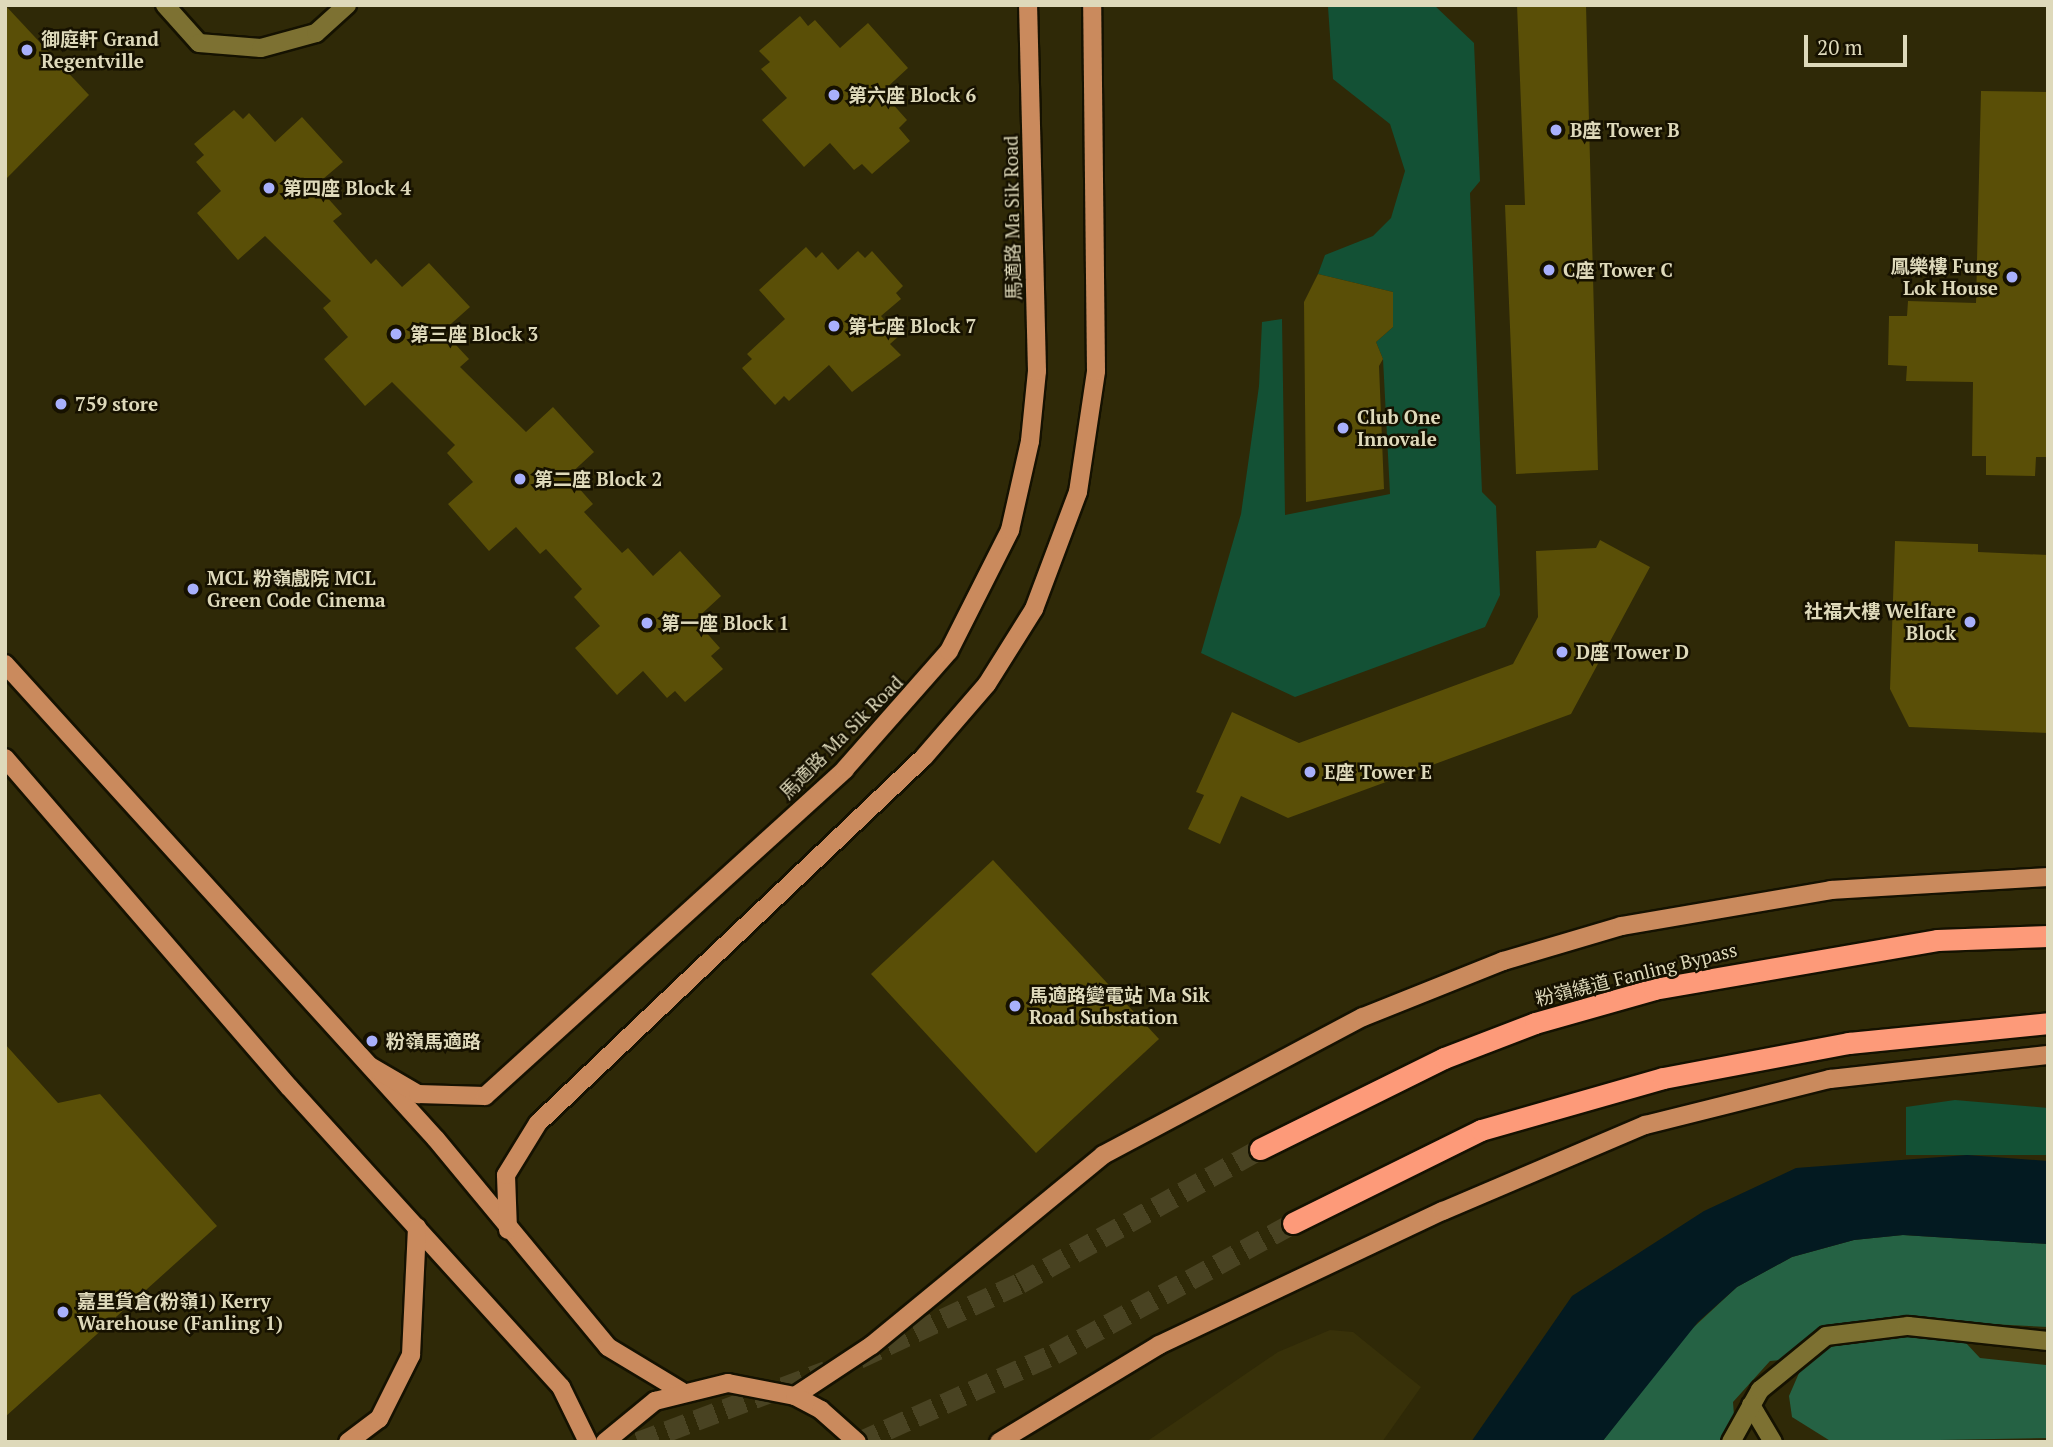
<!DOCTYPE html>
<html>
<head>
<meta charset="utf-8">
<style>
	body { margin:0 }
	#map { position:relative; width:2053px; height:1447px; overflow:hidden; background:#2f2907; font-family:"PT Serif","Noto Sans SC",serif }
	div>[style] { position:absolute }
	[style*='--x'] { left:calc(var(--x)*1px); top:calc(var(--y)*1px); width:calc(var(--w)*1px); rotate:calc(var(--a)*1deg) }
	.built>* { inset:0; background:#383109 }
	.green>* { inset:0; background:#135135 }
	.forest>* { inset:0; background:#256244 }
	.water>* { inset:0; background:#031a21 }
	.building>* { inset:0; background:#5a4f07 }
	.highway-tunnel>* { height:21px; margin-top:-10.5px; transform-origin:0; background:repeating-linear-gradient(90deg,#494322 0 21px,transparent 0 31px) }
	.roads { filter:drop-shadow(2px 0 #151201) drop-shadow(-2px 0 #151201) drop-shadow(0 2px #151201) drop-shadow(0 -2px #151201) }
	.minor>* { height:18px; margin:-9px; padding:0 9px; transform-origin:9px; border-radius:9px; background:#7d7132 }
	.major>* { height:18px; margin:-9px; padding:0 9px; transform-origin:9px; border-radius:9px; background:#ca8a5d }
	.highway>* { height:21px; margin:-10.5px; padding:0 10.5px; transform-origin:10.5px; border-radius:10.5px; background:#fd9a79 }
	.dots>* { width:19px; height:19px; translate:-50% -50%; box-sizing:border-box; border:4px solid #161100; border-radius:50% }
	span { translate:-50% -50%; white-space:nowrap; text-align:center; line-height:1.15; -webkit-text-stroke:5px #161100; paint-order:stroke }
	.poi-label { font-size:19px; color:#ded9ba; font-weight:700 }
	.left { translate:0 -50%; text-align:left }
	.right { translate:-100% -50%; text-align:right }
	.street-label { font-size:19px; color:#ded9ba }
	.frame { position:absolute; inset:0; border:7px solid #ded9ba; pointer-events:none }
	.scale { position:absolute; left:1804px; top:35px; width:103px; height:32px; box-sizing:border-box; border:4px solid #ded9ba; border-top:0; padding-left:9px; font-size:21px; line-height:24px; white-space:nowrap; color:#ded9ba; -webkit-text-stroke:5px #161100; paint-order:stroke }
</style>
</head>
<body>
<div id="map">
	<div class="built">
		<i style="clip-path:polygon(1330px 1330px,1353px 1332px,1421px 1387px,1382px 1442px,1146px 1442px,1278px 1352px)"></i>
	</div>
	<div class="green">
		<i style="clip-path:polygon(1434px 5px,1474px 43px,1480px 181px,1470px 193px,1482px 492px,1496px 506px,1500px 595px,1485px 627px,1295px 697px,1201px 653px,1241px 514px,1259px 386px,1262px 322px,1282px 319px,1285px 515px,1390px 494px,1383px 359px,1376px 342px,1393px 327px,1393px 292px,1318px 274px,1325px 255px,1373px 236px,1391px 218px,1405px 171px,1390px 124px,1333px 79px,1328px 7px)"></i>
		<i style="clip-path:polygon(1955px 1100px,2048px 1108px,2048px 1155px,1906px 1155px,1906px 1107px)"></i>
	</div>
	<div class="forest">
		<i style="clip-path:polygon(1903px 1235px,2048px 1244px,2048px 1327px,1990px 1324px,1965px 1342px,1980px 1358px,2046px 1365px,2048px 1438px,1832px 1442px,1792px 1417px,1789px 1396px,1799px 1373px,1792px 1359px,1770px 1361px,1733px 1402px,1736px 1442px,1602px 1442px,1682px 1338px,1737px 1287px,1792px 1257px,1854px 1240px)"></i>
	</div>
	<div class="water">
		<i style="clip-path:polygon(1967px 1155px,2048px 1161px,2048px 1244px,1903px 1235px,1854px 1240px,1792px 1257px,1737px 1287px,1698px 1322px,1602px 1442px,1471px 1442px,1572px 1296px,1704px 1211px,1796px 1168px)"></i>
	</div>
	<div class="building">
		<i style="clip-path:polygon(5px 5px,89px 95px,5px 180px)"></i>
		<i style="clip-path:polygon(1517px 5px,1586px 5px,1598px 470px,1516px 474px,1505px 205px,1525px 205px)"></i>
		<i style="clip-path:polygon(800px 16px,808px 26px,815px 20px,840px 48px,868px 23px,908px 68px,882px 92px,907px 120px,899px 128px,910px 141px,872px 174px,862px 164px,854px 170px,830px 143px,804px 167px,762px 120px,787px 98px,761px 69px,770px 62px,759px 51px)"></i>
		<i style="clip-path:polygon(1981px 91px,2048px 92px,2048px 457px,2036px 457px,2035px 476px,1986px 475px,1986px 456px,1972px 456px,1973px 382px,1906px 381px,1907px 366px,1888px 365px,1889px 316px,1907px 316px,1908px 301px,1976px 303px)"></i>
		<i style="clip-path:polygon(234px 110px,243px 119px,249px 113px,275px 142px,302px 117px,343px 162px,316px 185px,342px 214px,333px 221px,371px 264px,376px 259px,402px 287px,429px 263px,470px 307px,443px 331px,469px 359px,460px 367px,526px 432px,553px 407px,594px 452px,568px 476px,593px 504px,584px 512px,622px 553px,628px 548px,653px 576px,680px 551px,721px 596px,695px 620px,720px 648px,711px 656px,723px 669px,685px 702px,675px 691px,667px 698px,643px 671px,617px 695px,575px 648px,600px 626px,574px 597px,582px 589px,546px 549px,540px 554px,516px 527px,489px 551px,448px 504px,473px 482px,447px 453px,455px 445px,392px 382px,365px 406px,324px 359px,348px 337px,323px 308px,331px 301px,265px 236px,238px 260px,197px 213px,221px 191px,196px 162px,204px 155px,194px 144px)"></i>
		<i style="clip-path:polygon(806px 247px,816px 258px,822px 252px,838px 270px,858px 251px,865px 258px,872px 251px,903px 286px,896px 293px,901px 299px,881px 316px,899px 336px,890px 344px,901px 355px,852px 392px,829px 365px,789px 401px,784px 396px,775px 405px,742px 368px,752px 359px,747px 354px,785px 319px,759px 290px)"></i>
		<i style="clip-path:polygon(1318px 274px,1393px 292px,1393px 327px,1376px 342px,1383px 359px,1379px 366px,1384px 489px,1306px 502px,1304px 302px)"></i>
		<i style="clip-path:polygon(1600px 540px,1650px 567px,1571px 714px,1288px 818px,1241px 796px,1220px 844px,1188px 829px,1204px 795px,1196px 792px,1232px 712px,1299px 743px,1513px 664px,1538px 617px,1536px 551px,1596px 548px)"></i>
		<i style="clip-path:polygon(1895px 541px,1978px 544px,1978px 552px,2048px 555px,2048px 733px,1909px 727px,1890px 689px)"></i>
		<i style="clip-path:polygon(993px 860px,1159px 1039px,1036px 1153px,871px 974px)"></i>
		<i style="clip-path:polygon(5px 1044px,58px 1103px,100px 1094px,217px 1226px,5px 1417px)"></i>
	</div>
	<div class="highway-tunnel">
		<i style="--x:859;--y:1358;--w:178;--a:-25"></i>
		<i style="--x:1020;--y:1283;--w:275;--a:-29.2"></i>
		<i style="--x:638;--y:1442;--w:201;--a:-20.7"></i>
		<i style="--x:859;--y:1442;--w:214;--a:-24.3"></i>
		<i style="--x:1054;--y:1354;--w:273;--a:-28.7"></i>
	</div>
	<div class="roads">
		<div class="minor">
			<i style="--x:165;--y:5;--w:51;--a:48.2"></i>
			<i style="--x:199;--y:43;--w:62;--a:4.6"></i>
			<i style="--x:261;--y:48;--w:57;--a:-15.3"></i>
			<i style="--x:316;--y:33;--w:42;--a:-42.1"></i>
			<i style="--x:1751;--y:1405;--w:43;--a:59.3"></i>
			<i style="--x:1731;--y:1442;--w:60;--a:-60.9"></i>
			<i style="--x:1760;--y:1390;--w:85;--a:-39.3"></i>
			<i style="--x:1826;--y:1336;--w:83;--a:-7"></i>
			<i style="--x:1908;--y:1326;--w:141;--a:6.1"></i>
		</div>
		<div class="major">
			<i style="--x:5;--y:664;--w:641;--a:47.78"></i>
			<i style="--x:436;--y:1139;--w:270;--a:50.4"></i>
			<i style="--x:608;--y:1347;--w:85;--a:31.1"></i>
			<i style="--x:5;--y:758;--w:435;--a:49.2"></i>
			<i style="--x:289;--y:1087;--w:405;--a:47.8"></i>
			<i style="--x:561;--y:1387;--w:61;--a:63.9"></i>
			<i style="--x:370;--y:1066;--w:56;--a:30.3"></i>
			<i style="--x:418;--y:1094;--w:67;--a:1.7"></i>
			<i style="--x:485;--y:1096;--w:486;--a:-42.2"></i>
			<i style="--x:845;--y:769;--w:157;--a:-48.6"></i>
			<i style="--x:949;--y:651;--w:136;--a:-63.2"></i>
			<i style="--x:1010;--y:530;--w:91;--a:-77.3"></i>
			<i style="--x:1030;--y:441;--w:70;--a:-84.3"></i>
			<i style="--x:1037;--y:371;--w:366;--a:-91.4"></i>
			<i style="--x:508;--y:1230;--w:55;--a:-92.1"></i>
			<i style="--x:506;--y:1175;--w:61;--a:-58.4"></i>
			<i style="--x:538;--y:1123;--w:532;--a:-43.48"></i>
			<i style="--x:924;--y:757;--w:96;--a:-49.2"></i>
			<i style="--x:987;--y:684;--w:89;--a:-57.9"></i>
			<i style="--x:1034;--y:609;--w:125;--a:-69.4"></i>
			<i style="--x:1078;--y:492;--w:122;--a:-81.5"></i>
			<i style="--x:1096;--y:371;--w:366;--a:-90.6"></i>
			<i style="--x:795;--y:1396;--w:92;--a:-33.5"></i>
			<i style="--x:872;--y:1345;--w:299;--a:-39.4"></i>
			<i style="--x:1103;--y:1155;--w:294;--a:-28"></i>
			<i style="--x:1363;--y:1017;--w:151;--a:-21.8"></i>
			<i style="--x:1503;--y:961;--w:123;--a:-16.5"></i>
			<i style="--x:1621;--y:926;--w:213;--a:-9.7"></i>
			<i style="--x:1831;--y:890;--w:217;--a:-3.4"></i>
			<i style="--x:348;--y:1442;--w:39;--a:-37"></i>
			<i style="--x:379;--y:1419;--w:72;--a:-63.4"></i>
			<i style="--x:411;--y:1355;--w:128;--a:-87.3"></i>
			<i style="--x:605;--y:1442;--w:65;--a:-39.4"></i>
			<i style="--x:655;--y:1401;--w:75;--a:-13.9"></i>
			<i style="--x:728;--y:1383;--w:68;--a:11"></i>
			<i style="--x:795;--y:1396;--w:30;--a:28"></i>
			<i style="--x:821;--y:1410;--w:48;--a:41.6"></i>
			<i style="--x:999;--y:1442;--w:187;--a:-31.2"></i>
			<i style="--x:1159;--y:1345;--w:314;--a:-25.3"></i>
			<i style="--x:1443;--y:1211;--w:220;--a:-23.1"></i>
			<i style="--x:1645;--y:1125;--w:191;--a:-14"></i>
			<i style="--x:1830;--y:1079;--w:219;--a:-6.3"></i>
		</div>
		<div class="highway">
			<i style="--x:1260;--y:1149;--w:205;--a:-26.3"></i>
			<i style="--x:1444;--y:1058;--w:97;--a:-21"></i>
			<i style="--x:1535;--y:1023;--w:124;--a:-15.9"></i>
			<i style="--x:1654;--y:989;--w:287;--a:-9.8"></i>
			<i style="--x:1937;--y:940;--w:111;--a:-2.1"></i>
			<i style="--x:1293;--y:1223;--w:210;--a:-26.3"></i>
			<i style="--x:1481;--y:1130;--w:189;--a:-15.9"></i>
			<i style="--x:1663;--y:1078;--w:189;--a:-10.7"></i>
			<i style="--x:1849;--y:1043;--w:200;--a:-5.7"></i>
		</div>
	</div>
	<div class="dots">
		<i style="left:27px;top:50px;background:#a8b0fc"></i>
		<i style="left:834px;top:95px;background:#a8b0fc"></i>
		<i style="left:1556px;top:130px;background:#a8b0fc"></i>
		<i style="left:269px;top:188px;background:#a8b0fc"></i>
		<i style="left:1549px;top:270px;background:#a8b0fc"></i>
		<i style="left:2012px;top:277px;background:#a8b0fc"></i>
		<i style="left:834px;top:326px;background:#a8b0fc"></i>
		<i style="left:396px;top:334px;background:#a8b0fc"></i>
		<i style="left:61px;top:404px;background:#a8b0fc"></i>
		<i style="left:1343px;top:428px;background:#a8b0fc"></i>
		<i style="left:520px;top:479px;background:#a8b0fc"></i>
		<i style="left:193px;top:589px;background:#a8b0fc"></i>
		<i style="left:1970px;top:622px;background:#a8b0fc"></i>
		<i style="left:647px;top:623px;background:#a8b0fc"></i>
		<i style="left:1562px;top:652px;background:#a8b0fc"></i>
		<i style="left:1310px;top:772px;background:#a8b0fc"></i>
		<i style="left:1015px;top:1006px;background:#a8b0fc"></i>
		<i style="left:372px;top:1041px;background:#a8b0fc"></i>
		<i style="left:63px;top:1312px;background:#a8b0fc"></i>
	</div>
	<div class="poi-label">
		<span class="left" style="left:41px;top:50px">御庭軒 Grand<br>Regentville</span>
		<span class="left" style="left:848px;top:95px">第六座 Block 6</span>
		<span class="left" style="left:1570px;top:130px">B座 Tower B</span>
		<span class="left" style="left:283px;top:188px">第四座 Block 4</span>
		<span class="right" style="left:1998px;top:277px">鳳樂樓 Fung<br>Lok House</span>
		<span class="left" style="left:1563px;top:270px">C座 Tower C</span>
		<span class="left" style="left:848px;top:326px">第七座 Block 7</span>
		<span class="left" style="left:410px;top:334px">第三座 Block 3</span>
		<span class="left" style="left:75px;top:404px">759 store</span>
		<span class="left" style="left:1357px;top:428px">Club One<br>Innovale</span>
		<span class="left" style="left:534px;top:479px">第二座 Block 2</span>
		<span class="left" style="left:207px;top:589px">MCL 粉嶺戲院 MCL<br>Green Code Cinema</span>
		<span class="right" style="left:1956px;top:622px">社福大樓 Welfare<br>Block</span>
		<span class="left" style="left:661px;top:623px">第一座 Block 1</span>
		<span class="left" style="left:1576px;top:652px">D座 Tower D</span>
		<span class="left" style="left:1324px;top:772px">E座 Tower E</span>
		<span class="left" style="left:1029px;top:1006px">馬適路變電站 Ma Sik<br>Road Substation</span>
		<span class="left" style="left:386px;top:1041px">粉嶺馬適路</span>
		<span class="left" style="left:77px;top:1312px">嘉里貨倉(粉嶺1) Kerry<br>Warehouse (Fanling 1)</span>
	</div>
	<div class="street-label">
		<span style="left:1012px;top:218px;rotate:-91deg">馬適路 Ma Sik Road</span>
		<span style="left:841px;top:737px;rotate:-45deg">馬適路 Ma Sik Road</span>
		<span style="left:1636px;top:974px;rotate:-14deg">粉嶺繞道 Fanling Bypass</span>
	</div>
	<div class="frame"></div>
	<div class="scale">20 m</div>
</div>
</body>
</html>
